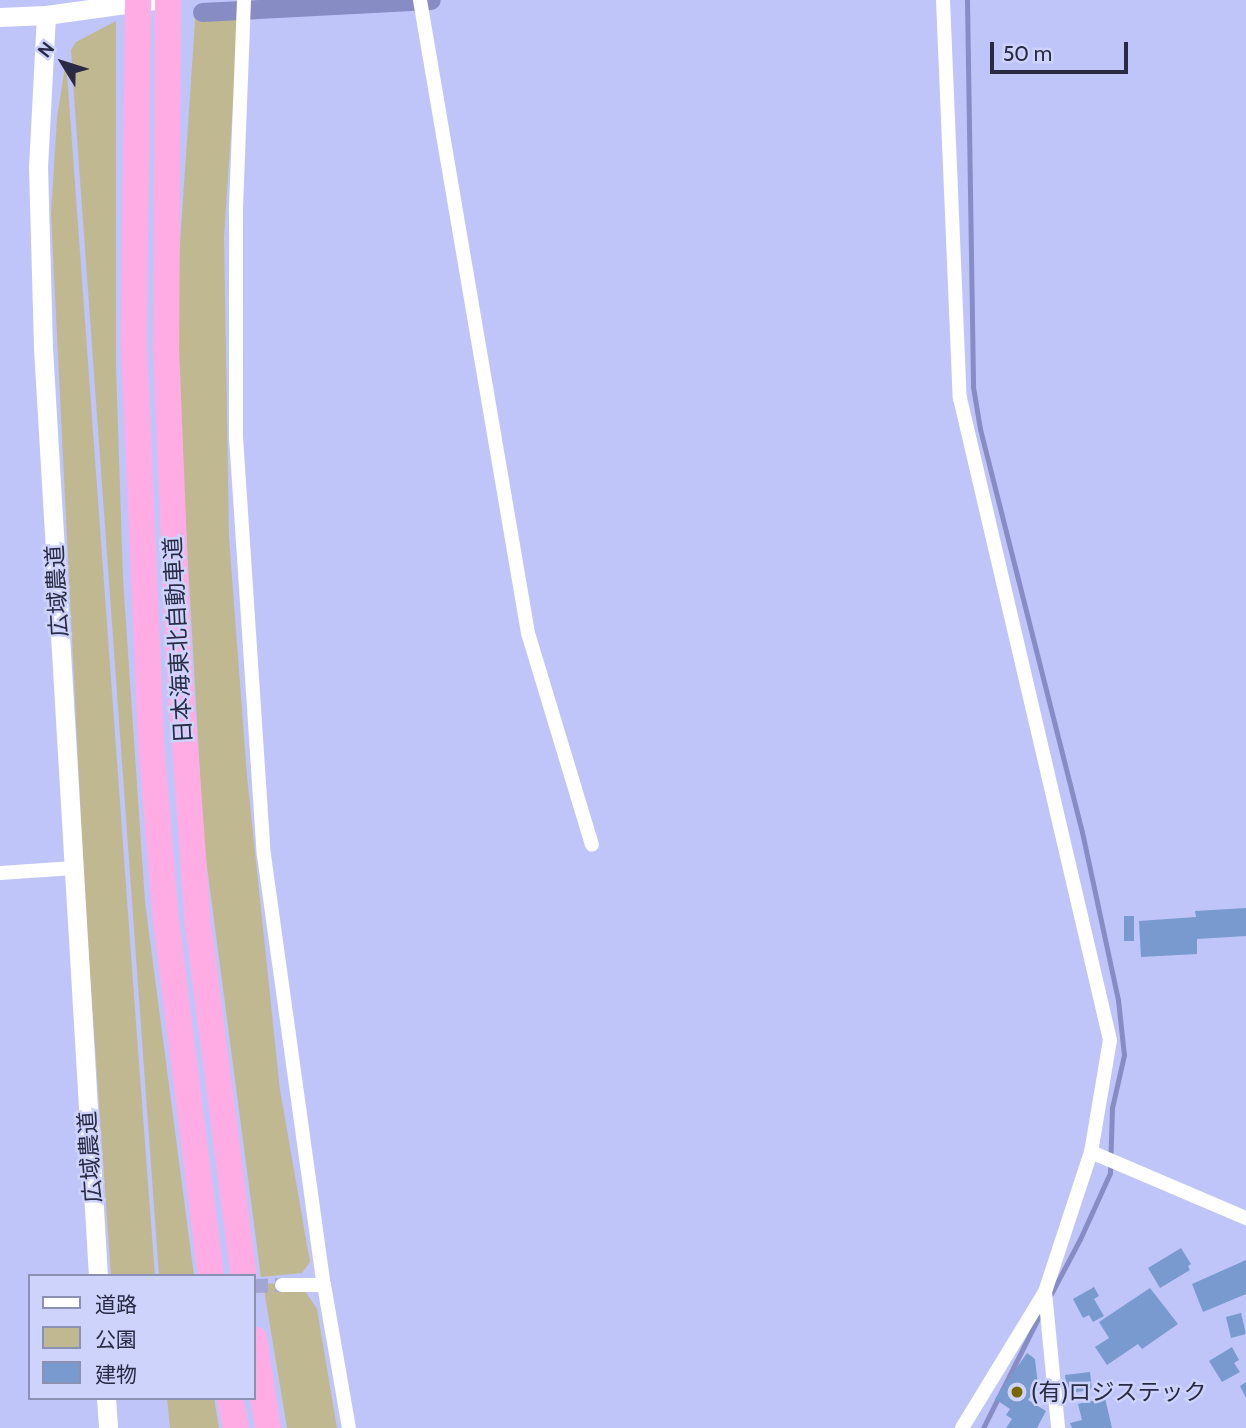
<!DOCTYPE html>
<html>
<head>
<meta charset="utf-8">
<style>
	body { margin:0 }
	#map { position:relative; width:1246px; height:1428px; overflow:hidden; background:#bfc5f9; font-family:Cabin,"Noto Sans JP",sans-serif }
	div>[style] { position:absolute }
	[style*='--x'] { left:calc(var(--x)*1px); top:calc(var(--y)*1px); width:calc(var(--w)*1px); rotate:calc(var(--a)*1deg) }
	.green>* { inset:0; background:#bfb890 }
	.stream>* { height:5px; margin:-2.5px; padding:0 2.5px; transform-origin:2.5px; border-radius:2.5px; background:#878cc5 }
	.canal>* { height:19px; margin:-9.5px; padding:0 9.5px; transform-origin:9.5px; border-radius:9.5px; background:#878cc5 }
	.building>* { inset:0; background:#799ace }
	.street-tunnel>* { height:14px; margin-top:-7px; transform-origin:0; background:repeating-linear-gradient(90deg,#a1a6d5 0 14px,transparent 0 21px) }
	.street>* { height:14px; margin:-7px; padding:0 7px; transform-origin:7px; border-radius:7px; background:#fff }
	.secondary>* { height:19px; margin:-9.5px; padding:0 9.5px; transform-origin:9.5px; border-radius:9.5px; background:#fff }
	.highway>* { height:26px; margin:-13px; padding:0 13px; transform-origin:13px; border-radius:13px; background:#feace3 }
	.dots>* { width:19px; height:19px; translate:-50% -50%; box-sizing:border-box; border:4px solid #ced3fb; border-radius:50% }
	span { translate:-50% -50%; white-space:nowrap; text-align:center; line-height:1.15; -webkit-text-stroke:5px #ced3fb; paint-order:stroke }
	.street-label { font-size:23px; color:#292b45 }
	.poi-label { font-size:23px; color:#292b45 }
	.left { translate:0 -50%; text-align:left }
	.legend { position:absolute; left:28px; top:1274px; width:228px; height:126px; box-sizing:border-box; background:#ced3fb; border:2px solid #8c90b2; margin:0; padding:9px 12px; list-style:none; font-size:21px; color:#292b45 }
	.legend li { display:flex; align-items:center; gap:14px; height:35px }
	.legend b { width:35px; border:2px solid #8c90b2 }
	.north { position:absolute; left:28px; top:28px; width:70px; height:70px; -webkit-text-stroke:5px #ced3fb; paint-order:stroke; rotate:308deg; font-size:19px; font-weight:700; line-height:28px; text-align:center; color:#292b45 }
	.north::after { content:''; display:block; margin:auto; width:24px; height:32px; background:#292b45; clip-path:polygon(50% 0,100% 100%,50% 72%,0 100%) }
	.scale { position:absolute; left:990px; top:42px; width:138px; height:32px; box-sizing:border-box; border:4px solid #292b45; border-top:0; padding-left:9px; font-size:21px; line-height:24px; white-space:nowrap; color:#292b45; -webkit-text-stroke:5px #ced3fb; paint-order:stroke }
</style>
</head>
<body>
<div id="map">
	<div class="green">
		<i style="clip-path:polygon(226px 2px,233px 4px,238px 12px,238px 28px,224px 237px,229px 538px,247px 776px,280px 1090px,310px 1262px,302px 1273px,261px 1277px,204px 844px,179px 405px,178px 273px,196px 7px)"></i>
		<i style="clip-path:polygon(116px 21px,116px 367px,123px 579px,145px 902px,194px 1276px,159px 1276px,74px 96px,71px 50px,76px 42px)"></i>
		<i style="clip-path:polygon(66px 60px,136px 1023px,155px 1276px,111px 1276px,85px 901px,51px 214px,57px 118px)"></i>
		<i style="clip-path:polygon(282px 1283px,284px 1292px,305px 1291px,317px 1309px,337px 1428px,287px 1428px,263px 1284px)"></i>
		<i style="clip-path:polygon(167px 1398px,214px 1398px,219px 1428px,170px 1428px)"></i>
	</div>
	<div class="stream">
		<i style="--x:967;--y:0;--w:387;--a:89.1"></i>
		<i style="--x:973;--y:387;--w:43;--a:80.5"></i>
		<i style="--x:980;--y:429;--w:416;--a:75.8"></i>
		<i style="--x:1082;--y:832;--w:172;--a:77.9"></i>
		<i style="--x:1118;--y:1000;--w:55;--a:83.8"></i>
		<i style="--x:1124;--y:1055;--w:54;--a:102.8"></i>
		<i style="--x:1112;--y:1108;--w:65;--a:91.8"></i>
		<i style="--x:1110;--y:1173;--w:72;--a:114.4"></i>
		<i style="--x:1080;--y:1239;--w:62;--a:117.8"></i>
		<i style="--x:983;--y:1428;--w:130;--a:-63.4"></i>
	</div>
	<div class="canal">
		<i style="--x:202;--y:12;--w:229;--a:-3"></i>
	</div>
	<div class="building">
		<i style="clip-path:polygon(1246px 908px,1246px 936px,1197px 939px,1197px 954px,1141px 957px,1139px 921px,1196px 917px,1195px 911px)"></i>
		<i style="clip-path:polygon(1124px 916px,1134px 916px,1134px 941px,1124px 941px)"></i>
		<i style="clip-path:polygon(1181px 1248px,1191px 1264px,1188px 1266px,1190px 1270px,1160px 1288px,1148px 1268px)"></i>
		<i style="clip-path:polygon(1246px 1260px,1246px 1294px,1203px 1312px,1192px 1284px)"></i>
		<i style="clip-path:polygon(1094px 1287px,1099px 1296px,1094px 1299px,1104px 1316px,1093px 1322px,1089px 1315px,1083px 1318px,1073px 1299px)"></i>
		<i style="clip-path:polygon(1150px 1288px,1178px 1324px,1142px 1349px,1138px 1344px,1107px 1365px,1095px 1347px,1109px 1338px,1099px 1322px)"></i>
		<i style="clip-path:polygon(1241px 1313px,1246px 1334px,1231px 1338px,1226px 1317px)"></i>
		<i style="clip-path:polygon(1232px 1347px,1239px 1360px,1234px 1363px,1240px 1372px,1222px 1382px,1209px 1361px)"></i>
		<i style="clip-path:polygon(1027px 1353px,1035px 1359px,1038px 1385px,1028px 1400px,1046px 1411px,1037px 1428px,1006px 1428px,1012px 1419px,1006px 1415px,1010px 1409px,995px 1399px)"></i>
		<i style="clip-path:polygon(1090px 1372px,1092px 1390px,1067px 1393px,1065px 1375px)"></i>
		<i style="clip-path:polygon(1246px 1382px,1246px 1398px,1240px 1386px)"></i>
		<i style="clip-path:polygon(1105px 1398px,1112px 1428px,1072px 1428px,1070px 1423px,1082px 1420px,1078px 1404px)"></i>
	</div>
	<div class="street-tunnel">
		<i style="--x:254;--y:1286;--w:28;--a:-2"></i>
	</div>
	<div class="street">
		<i style="--x:244;--y:0;--w:211;--a:92.2"></i>
		<i style="--x:236;--y:211;--w:226;--a:90"></i>
		<i style="--x:236;--y:437;--w:419;--a:86.2"></i>
		<i style="--x:264;--y:855;--w:434;--a:82.1"></i>
		<i style="--x:324;--y:1285;--w:145;--a:80.1"></i>
		<i style="--x:420;--y:0;--w:642;--a:80.32"></i>
		<i style="--x:528;--y:633;--w:221;--a:73.2"></i>
		<i style="--x:943;--y:0;--w:398;--a:87.6"></i>
		<i style="--x:960;--y:398;--w:659;--a:76.85"></i>
		<i style="--x:1110;--y:1040;--w:114;--a:99.6"></i>
		<i style="--x:1091;--y:1152;--w:147;--a:108.2"></i>
		<i style="--x:1045;--y:1292;--w:159;--a:121.4"></i>
		<i style="--x:0;--y:873;--w:74;--a:-3.9"></i>
		<i style="--x:1091;--y:1152;--w:168;--a:23.1"></i>
		<i style="--x:282;--y:1285;--w:42;--a:0"></i>
		<i style="--x:1045;--y:1292;--w:137;--a:84.5"></i>
	</div>
	<div class="secondary">
		<i style="--x:46;--y:15;--w:152;--a:93"></i>
		<i style="--x:38;--y:167;--w:181;--a:88.4"></i>
		<i style="--x:43;--y:348;--w:930;--a:86.61"></i>
		<i style="--x:0;--y:17;--w:46;--a:-2.5"></i>
		<i style="--x:46;--y:15;--w:109;--a:-7.9"></i>
		<i style="--x:106;--y:1398;--w:30;--a:86"></i>
	</div>
	<div class="highway">
		<i style="--x:138;--y:0;--w:346;--a:90.7"></i>
		<i style="--x:134;--y:346;--w:408;--a:87.5"></i>
		<i style="--x:152;--y:754;--w:167;--a:85.2"></i>
		<i style="--x:166;--y:920;--w:359;--a:82.8"></i>
		<i style="--x:168;--y:0;--w:346;--a:90.3"></i>
		<i style="--x:166;--y:346;--w:320;--a:87.7"></i>
		<i style="--x:179;--y:666;--w:259;--a:85.8"></i>
		<i style="--x:198;--y:924;--w:355;--a:82.6"></i>
		<i style="--x:254;--y:1339;--w:90;--a:81.1"></i>
		<i style="--x:230;--y:1398;--w:31;--a:79"></i>
	</div>
	<div class="dots">
		<i style="left:1017px;top:1392px;background:#776800"></i>
	</div>
	<div class="street-label">
		<span style="left:57px;top:591px;rotate:-93deg">広域農道</span>
		<span style="left:178px;top:640px;rotate:-93deg">日本海東北自動車道</span>
		<span style="left:90px;top:1157px;rotate:-94deg">広域農道</span>
	</div>
	<div class="poi-label">
		<span class="left" style="left:1031px;top:1392px">(有)ロジステック</span>
	</div>
	<ul class="legend">
	<li><b style="height:9px;background:#fff"></b>道路</li>
	<li><b style="height:19px;background:#bfb890"></b>公園</li>
	<li><b style="height:19px;background:#799ace"></b>建物</li>
	</ul>
	<div class="north">N</div>
	<div class="scale">50 m</div>
</div>
</body>
</html>
